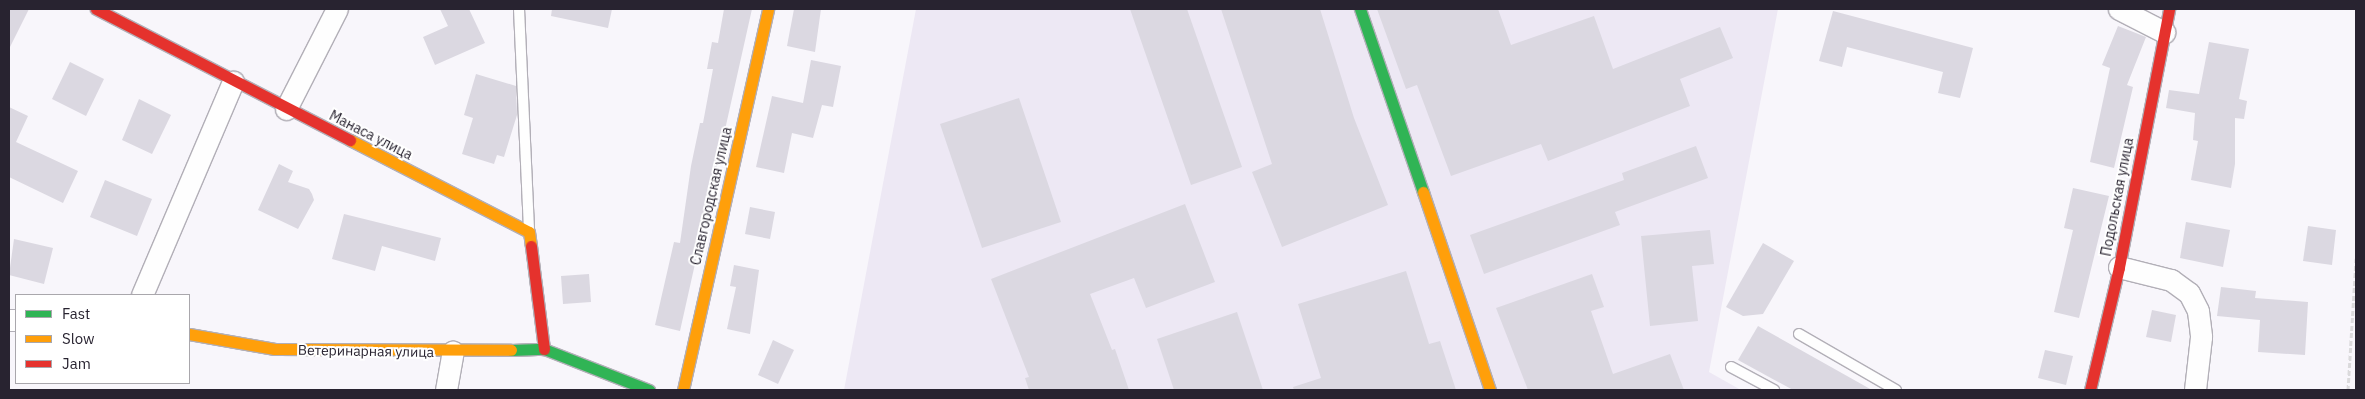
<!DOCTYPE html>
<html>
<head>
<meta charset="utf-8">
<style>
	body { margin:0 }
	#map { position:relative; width:2365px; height:399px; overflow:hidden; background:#f8f6fb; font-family:"IBM Plex Sans",sans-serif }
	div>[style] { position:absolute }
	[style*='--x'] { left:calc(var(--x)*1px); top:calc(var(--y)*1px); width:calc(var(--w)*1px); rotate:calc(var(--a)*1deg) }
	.built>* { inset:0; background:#ede8f4 }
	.building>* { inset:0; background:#dbd8e1 }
	.path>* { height:3px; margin-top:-1.5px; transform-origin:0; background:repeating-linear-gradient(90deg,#dbdadc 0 5px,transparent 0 7.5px) }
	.roads { filter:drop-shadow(1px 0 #b2afb7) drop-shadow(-1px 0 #b2afb7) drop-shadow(0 1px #b2afb7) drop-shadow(0 -1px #b2afb7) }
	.lane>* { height:10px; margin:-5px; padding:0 5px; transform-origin:5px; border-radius:5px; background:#fefefe }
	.street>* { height:21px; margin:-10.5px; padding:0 10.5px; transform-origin:10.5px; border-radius:10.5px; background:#fefefe }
	.fast>* { height:11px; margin:-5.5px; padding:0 5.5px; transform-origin:5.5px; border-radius:5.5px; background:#30b455 }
	.slow>* { height:11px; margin:-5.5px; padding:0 5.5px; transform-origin:5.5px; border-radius:5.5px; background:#ff9f0a }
	.jam>* { height:11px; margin:-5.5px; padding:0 5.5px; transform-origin:5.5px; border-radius:5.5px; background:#e5322d }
	span { translate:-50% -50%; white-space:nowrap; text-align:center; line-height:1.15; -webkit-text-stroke:4px #fff; paint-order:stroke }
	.street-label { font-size:14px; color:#282330 }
	.frame { position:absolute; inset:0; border:10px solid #282330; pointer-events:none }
	.legend { position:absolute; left:15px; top:294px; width:175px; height:90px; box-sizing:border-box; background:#fff; border:1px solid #a9a7ac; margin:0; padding:6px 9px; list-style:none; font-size:15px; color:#282330 }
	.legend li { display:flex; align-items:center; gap:10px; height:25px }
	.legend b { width:25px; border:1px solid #a9a7ac }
</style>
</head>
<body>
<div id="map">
	<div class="built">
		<i style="clip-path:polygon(916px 9px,1778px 9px,1709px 372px,1741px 390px,844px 390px)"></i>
	</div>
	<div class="building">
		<i style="clip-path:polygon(9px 9px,29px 9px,9px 49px)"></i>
		<i style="clip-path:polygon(440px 9px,469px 9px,485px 43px,435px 65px,423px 37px,448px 26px)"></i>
		<i style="clip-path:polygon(552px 9px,612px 9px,608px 28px,551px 16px)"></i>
		<i style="clip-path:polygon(724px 9px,752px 9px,680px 331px,655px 325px,674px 242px,680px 243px,691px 166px,700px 123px,703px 123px,713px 69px,707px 69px,712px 42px,718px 43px)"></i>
		<i style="clip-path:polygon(794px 9px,821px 9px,815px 52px,787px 46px)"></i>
		<i style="clip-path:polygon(1130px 9px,1187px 9px,1242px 167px,1191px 185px)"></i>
		<i style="clip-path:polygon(1221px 9px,1320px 9px,1354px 118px,1388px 205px,1282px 247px,1252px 172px,1272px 164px)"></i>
		<i style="clip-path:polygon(1377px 9px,1498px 9px,1511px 45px,1594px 16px,1613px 69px,1720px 27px,1733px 58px,1680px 79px,1690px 106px,1548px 161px,1541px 144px,1451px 176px,1417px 85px,1406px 89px)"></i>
		<i style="clip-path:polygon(1833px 11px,1973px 48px,1960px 98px,1938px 93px,1943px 72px,1847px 47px,1842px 67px,1819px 61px)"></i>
		<i style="clip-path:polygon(2118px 26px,2146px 37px,2127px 85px,2133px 87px,2114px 168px,2090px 162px,2110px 68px,2102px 65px)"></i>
		<i style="clip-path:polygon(2209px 42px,2249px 49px,2239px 99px,2247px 101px,2244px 119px,2235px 118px,2235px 164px,2231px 188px,2191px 180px,2198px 141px,2193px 140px,2195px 113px,2166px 108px,2169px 90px,2199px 94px)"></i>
		<i style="clip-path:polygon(811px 60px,841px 66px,833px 107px,822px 105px,813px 138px,792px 133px,784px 173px,756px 167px,772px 96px,803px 103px)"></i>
		<i style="clip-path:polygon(70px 62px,104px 79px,86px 116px,52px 99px)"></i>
		<i style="clip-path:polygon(476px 74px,516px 86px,517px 115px,504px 157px,497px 155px,494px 164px,462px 154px,473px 118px,464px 115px)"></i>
		<i style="clip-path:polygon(1019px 98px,1061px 222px,982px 248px,940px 124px)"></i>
		<i style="clip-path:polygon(139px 99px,171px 115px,152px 154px,122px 140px)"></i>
		<i style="clip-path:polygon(9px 107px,28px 116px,16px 142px,78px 171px,63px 203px,9px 177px)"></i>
		<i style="clip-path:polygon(1696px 146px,1708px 178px,1615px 212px,1620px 225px,1484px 274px,1470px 235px,1624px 180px,1622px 173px)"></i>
		<i style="clip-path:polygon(279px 164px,293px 171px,288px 182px,309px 189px,312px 194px,314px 200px,298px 229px,258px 210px)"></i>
		<i style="clip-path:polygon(105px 180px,152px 199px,137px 236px,90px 217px)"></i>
		<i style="clip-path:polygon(2073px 188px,2109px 196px,2079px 318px,2054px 312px,2073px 230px,2064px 228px)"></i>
		<i style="clip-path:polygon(1185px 204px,1215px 282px,1146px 308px,1134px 278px,1090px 294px,1112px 350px,1115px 349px,1129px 390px,1029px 390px,1025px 378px,1029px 377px,991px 279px)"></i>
		<i style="clip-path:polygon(750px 207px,775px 212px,770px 239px,745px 234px)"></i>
		<i style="clip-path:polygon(344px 214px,441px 238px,435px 261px,382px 246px,375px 271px,332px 259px)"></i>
		<i style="clip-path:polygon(2186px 222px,2230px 230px,2223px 267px,2180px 258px)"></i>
		<i style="clip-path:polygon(2308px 226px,2336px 230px,2332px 265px,2303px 261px)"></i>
		<i style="clip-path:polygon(1710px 230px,1714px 264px,1692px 266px,1698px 321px,1650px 326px,1641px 236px)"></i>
		<i style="clip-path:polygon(14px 239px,53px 248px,44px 284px,9px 275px)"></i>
		<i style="clip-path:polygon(1763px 243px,1794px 261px,1763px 314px,1743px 316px,1726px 307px)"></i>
		<i style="clip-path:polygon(734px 265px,759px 270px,750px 334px,727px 329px,736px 287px,730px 286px)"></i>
		<i style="clip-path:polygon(1406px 271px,1429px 344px,1440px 341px,1456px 390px,1294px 390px,1293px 387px,1321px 378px,1298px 304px)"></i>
		<i style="clip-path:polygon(589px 274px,591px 302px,563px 304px,561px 276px)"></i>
		<i style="clip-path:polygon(1592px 274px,1604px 307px,1591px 311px,1613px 374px,1670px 354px,1684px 390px,1528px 390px,1496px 308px)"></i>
		<i style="clip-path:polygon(2221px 287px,2256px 291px,2255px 298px,2308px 302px,2305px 355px,2258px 352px,2260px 320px,2217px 316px)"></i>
		<i style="clip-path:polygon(2152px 310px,2176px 315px,2171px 342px,2146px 337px)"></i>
		<i style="clip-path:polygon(1237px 312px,1263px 390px,1174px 390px,1157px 339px)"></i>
		<i style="clip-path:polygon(1758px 326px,1872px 390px,1793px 390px,1738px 360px)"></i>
		<i style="clip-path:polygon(773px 340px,794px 350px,778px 384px,758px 375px)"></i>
		<i style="clip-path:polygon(2045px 350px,2073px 356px,2066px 385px,2038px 378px)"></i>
	</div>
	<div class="path">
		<i style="--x:2348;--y:390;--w:132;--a:-86.5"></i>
	</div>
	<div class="roads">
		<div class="lane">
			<i style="--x:519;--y:9;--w:221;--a:87.4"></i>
			<i style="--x:1799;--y:334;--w:112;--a:30"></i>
			<i style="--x:1731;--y:367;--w:49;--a:28.1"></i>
		</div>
		<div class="street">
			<i style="--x:2119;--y:9;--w:51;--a:27.1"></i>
			<i style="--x:286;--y:109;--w:112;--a:-63"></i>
			<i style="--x:2119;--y:267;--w:54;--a:14"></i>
			<i style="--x:2171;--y:280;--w:22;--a:36"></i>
			<i style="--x:2189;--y:293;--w:20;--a:63"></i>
			<i style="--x:2198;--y:311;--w:26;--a:83"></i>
			<i style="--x:2201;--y:337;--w:53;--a:96.5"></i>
			<i style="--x:142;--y:295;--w:232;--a:-66.9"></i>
			<i style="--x:9;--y:320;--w:7;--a:0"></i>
			<i style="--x:446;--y:390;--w:39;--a:-80"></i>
		</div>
		<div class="fast">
			<i style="--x:1360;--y:9;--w:194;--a:71"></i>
			<i style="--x:511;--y:350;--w:33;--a:-2"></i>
			<i style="--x:544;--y:349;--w:113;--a:21.3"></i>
		</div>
		<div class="slow">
			<i style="--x:350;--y:140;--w:201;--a:27.2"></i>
			<i style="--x:529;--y:232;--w:14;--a:82"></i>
			<i style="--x:1423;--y:192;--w:209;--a:71.3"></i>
			<i style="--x:189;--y:334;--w:87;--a:9.9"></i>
			<i style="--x:275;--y:349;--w:236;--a:0.2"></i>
			<i style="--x:683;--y:390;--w:390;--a:-77.4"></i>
		</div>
		<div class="jam">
			<i style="--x:96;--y:9;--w:286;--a:27.3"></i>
			<i style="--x:531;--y:246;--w:104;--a:82.8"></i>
			<i style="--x:2090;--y:390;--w:126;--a:-76.7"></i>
			<i style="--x:2119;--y:267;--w:263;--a:-79"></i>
		</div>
	</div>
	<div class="street-label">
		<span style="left:371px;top:135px;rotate:27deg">Манаса улица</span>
		<span style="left:711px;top:196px;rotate:-77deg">Славгородская улица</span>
		<span style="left:2117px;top:197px;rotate:-79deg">Подольская улица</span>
		<span style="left:366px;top:351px;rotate:1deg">Ветеринарная улица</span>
	</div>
	<div class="frame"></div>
	<ul class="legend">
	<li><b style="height:6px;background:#30b455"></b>Fast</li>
	<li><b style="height:6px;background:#ff9f0a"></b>Slow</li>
	<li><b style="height:6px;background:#e5322d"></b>Jam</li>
	</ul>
</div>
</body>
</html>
